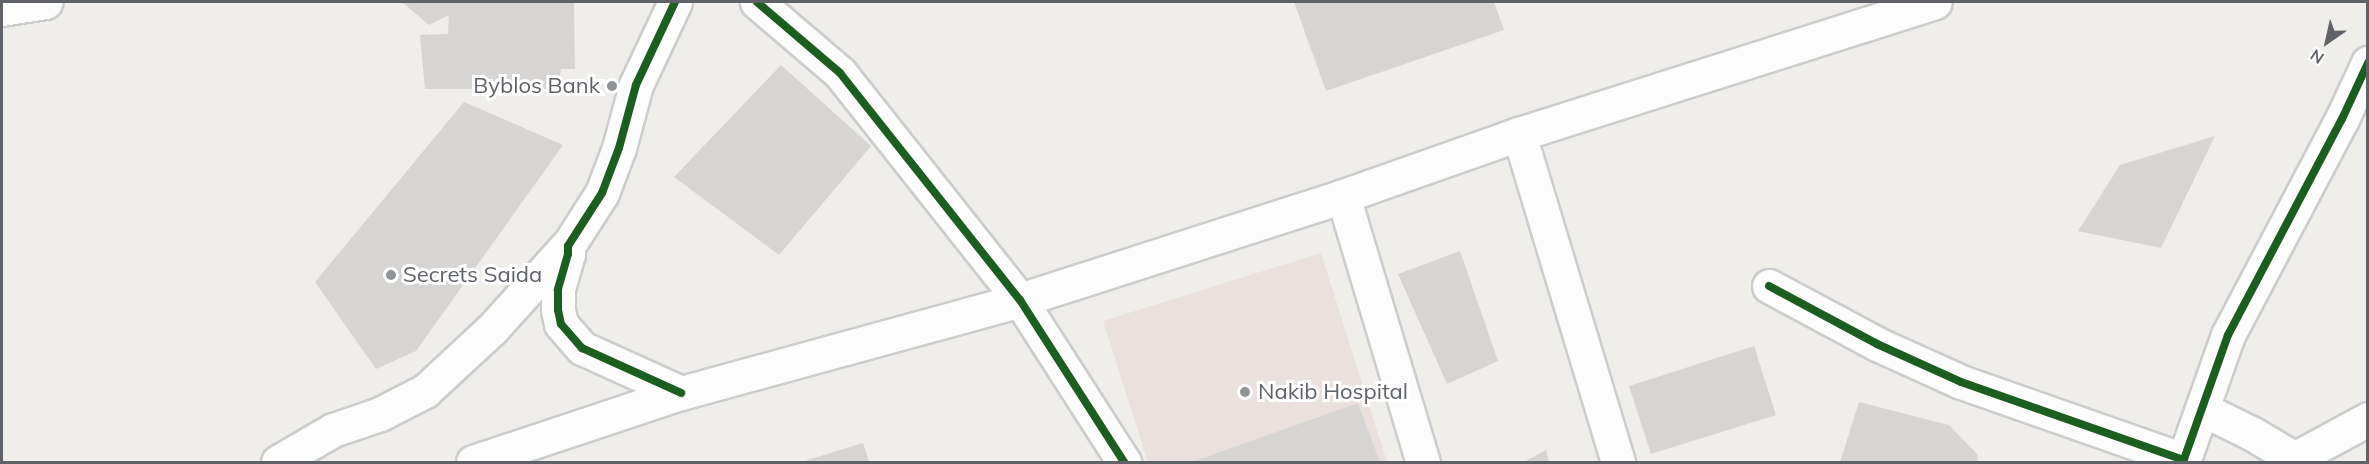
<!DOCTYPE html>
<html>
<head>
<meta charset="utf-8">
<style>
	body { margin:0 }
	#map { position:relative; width:2369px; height:464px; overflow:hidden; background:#efeeea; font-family:Mulish,sans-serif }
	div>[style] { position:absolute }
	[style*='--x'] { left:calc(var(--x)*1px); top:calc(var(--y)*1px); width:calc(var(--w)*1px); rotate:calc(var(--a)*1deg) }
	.medical>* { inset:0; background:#eae0de }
	.building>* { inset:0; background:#d6d5d3 }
	.roads { filter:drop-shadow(2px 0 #cbcccc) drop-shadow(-2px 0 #cbcccc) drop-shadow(0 2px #cbcccc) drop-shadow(0 -2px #cbcccc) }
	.street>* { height:33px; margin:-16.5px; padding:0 16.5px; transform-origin:16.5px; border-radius:16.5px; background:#fdfcfc }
	.secondary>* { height:33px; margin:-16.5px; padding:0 16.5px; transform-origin:16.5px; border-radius:16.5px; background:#fdfcfc }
	.cycleway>* { height:8px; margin:-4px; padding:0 4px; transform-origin:4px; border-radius:4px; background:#1b5e20 }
	.dots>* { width:16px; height:16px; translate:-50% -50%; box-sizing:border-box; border:3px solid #fff; border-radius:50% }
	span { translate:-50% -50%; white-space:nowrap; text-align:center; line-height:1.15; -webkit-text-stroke:6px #fff; paint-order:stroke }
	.poi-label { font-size:22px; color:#5f6368 }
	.right { translate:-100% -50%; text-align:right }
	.left { translate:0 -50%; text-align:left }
	.frame { position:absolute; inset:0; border:3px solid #5f6368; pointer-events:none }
	.north { position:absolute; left:2297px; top:12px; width:60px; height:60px; -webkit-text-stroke:4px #fff; paint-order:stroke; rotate:214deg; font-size:16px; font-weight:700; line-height:24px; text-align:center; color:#5f6368 }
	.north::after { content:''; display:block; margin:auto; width:21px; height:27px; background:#5f6368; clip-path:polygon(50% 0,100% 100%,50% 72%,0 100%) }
</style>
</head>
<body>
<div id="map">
	<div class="medical">
		<i style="clip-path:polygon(1321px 253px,1387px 462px,1148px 462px,1103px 321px)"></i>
	</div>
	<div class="building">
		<i style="clip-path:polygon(402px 2px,574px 2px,575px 69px,561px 69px,558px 89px,425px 89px,420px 35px,448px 34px,449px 15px,429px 25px)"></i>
		<i style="clip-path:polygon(1294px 2px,1494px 2px,1504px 30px,1326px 91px)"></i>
		<i style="clip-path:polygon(781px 65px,871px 146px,779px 255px,674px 177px)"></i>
		<i style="clip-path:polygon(464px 102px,563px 145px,416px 351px,376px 369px,315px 282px)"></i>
		<i style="clip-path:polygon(2215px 136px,2161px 248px,2078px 231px,2120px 165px)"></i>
		<i style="clip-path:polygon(1460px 251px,1498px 361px,1447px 384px,1398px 274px)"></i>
		<i style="clip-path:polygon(1754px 346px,1776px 415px,1651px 454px,1629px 386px)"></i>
		<i style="clip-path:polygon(1859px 402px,1949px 425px,1977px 454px,1978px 462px,1840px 462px)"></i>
		<i style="clip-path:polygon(1358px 403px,1380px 462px,1192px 462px)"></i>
		<i style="clip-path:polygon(863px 443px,869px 462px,801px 462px)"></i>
		<i style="clip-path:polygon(1546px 450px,1549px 462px,1524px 462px)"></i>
	</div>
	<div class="roads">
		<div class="street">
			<i style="--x:675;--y:2;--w:92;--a:115.2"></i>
			<i style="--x:636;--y:85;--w:65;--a:105.1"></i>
			<i style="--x:619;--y:148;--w:48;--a:110.7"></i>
			<i style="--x:602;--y:193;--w:63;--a:122.7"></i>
			<i style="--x:568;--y:246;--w:8;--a:90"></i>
			<i style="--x:568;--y:254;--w:37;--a:106"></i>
			<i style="--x:558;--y:290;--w:20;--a:90"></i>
			<i style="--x:558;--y:310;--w:14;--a:78"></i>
			<i style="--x:561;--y:324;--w:32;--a:49"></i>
			<i style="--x:582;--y:348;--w:109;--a:24.4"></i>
			<i style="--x:757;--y:2;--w:109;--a:40.5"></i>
			<i style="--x:840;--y:73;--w:290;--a:51.6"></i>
			<i style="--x:1020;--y:300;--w:193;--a:57.3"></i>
			<i style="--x:2;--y:9;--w:44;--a:-9.2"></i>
			<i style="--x:1519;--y:134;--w:343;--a:73.2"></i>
			<i style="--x:1343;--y:196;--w:278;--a:73.3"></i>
			<i style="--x:1769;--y:286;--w:123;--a:28.2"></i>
			<i style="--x:1877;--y:344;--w:92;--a:24.3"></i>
			<i style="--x:1961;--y:382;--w:236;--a:19.3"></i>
			<i style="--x:2202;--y:409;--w:55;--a:26.1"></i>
			<i style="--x:2251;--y:433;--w:57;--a:30.6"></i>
			<i style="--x:2296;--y:458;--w:82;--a:-28.4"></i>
			<i style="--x:278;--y:462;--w:64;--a:-30.2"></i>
			<i style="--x:333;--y:430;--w:50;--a:-18.8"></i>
			<i style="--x:380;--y:414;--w:51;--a:-27.1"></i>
			<i style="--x:425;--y:391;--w:91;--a:-42.8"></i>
			<i style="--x:492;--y:329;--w:110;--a:-47.9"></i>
			<i style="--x:2183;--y:462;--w:135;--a:-70.5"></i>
			<i style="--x:2228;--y:335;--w:244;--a:-62.2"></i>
			<i style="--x:2342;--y:119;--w:62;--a:-65.1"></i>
		</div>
		<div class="secondary">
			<i style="--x:473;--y:462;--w:219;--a:-18.4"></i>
			<i style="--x:681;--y:393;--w:352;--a:-15.3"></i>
			<i style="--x:1020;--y:300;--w:339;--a:-17.8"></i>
			<i style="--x:1343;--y:196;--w:187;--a:-19.4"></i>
			<i style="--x:1519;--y:134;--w:436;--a:-17.6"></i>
		</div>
	</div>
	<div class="cycleway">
		<i style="--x:675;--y:2;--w:92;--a:115.2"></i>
		<i style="--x:636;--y:85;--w:65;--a:105.1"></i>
		<i style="--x:619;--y:148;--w:48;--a:110.7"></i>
		<i style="--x:602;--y:193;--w:63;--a:122.7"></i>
		<i style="--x:568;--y:246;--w:8;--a:90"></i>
		<i style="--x:568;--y:254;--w:37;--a:106"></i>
		<i style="--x:558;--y:290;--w:20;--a:90"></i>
		<i style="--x:558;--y:310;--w:14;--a:78"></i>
		<i style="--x:561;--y:324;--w:32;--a:49"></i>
		<i style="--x:582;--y:348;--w:109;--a:24.4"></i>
		<i style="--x:757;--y:2;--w:109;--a:40.5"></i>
		<i style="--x:840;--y:73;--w:290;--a:51.6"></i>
		<i style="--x:1020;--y:300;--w:193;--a:57.3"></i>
		<i style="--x:1769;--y:286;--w:123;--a:28.2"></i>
		<i style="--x:1877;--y:344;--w:92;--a:24.3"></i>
		<i style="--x:1961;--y:382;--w:236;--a:19.3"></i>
		<i style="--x:2183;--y:462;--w:135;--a:-70.5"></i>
		<i style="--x:2228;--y:335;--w:244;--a:-62.2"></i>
		<i style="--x:2342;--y:119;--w:62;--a:-65.1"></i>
	</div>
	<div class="dots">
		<i style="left:612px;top:86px;background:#919496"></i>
		<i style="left:391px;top:275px;background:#919496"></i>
		<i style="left:1245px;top:392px;background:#919496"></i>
	</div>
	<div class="poi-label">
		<span class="right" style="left:600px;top:86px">Byblos Bank</span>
		<span class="left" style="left:403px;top:275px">Secrets Saida</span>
		<span class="left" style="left:1258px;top:392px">Nakib Hospital</span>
	</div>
	<div class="frame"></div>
	<div class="north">N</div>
</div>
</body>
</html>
